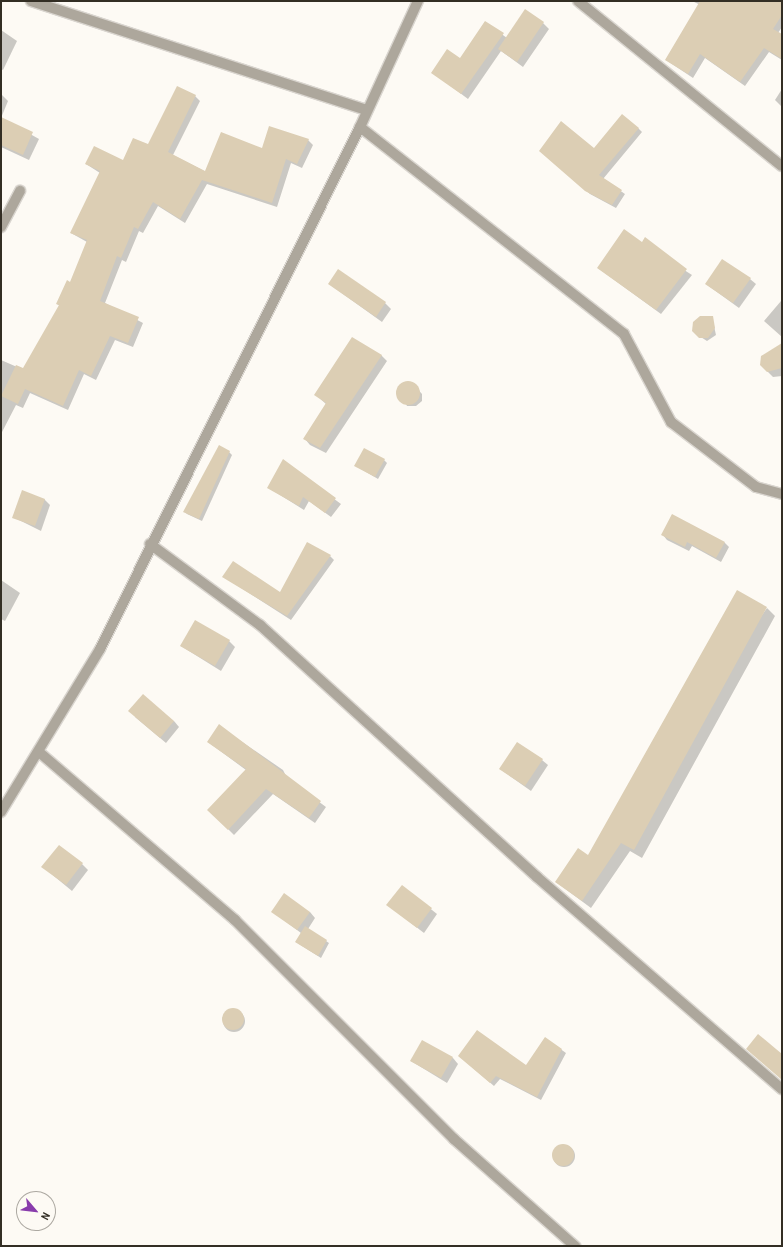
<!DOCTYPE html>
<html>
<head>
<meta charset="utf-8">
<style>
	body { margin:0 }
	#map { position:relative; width:783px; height:1247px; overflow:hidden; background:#fdfaf4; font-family:"Archivo Narrow",sans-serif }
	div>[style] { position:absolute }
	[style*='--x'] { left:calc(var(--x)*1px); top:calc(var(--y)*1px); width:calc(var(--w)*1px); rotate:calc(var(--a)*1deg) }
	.shadow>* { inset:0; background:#0003 }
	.round { border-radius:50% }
	.building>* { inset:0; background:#dcceb4 }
	.roads { filter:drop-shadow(1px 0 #d9d5cf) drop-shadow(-1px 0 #d9d5cf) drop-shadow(0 1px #d9d5cf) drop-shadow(0 -1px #d9d5cf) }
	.street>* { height:10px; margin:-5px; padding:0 5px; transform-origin:5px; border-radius:5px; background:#ada79c }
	span { translate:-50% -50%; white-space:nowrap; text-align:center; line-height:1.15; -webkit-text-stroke:3px #fdfaf4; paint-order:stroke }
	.frame { position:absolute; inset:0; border:2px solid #332e24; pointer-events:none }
	.north { position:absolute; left:16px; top:1191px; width:40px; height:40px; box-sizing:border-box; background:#fdfaf4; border:1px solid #aca8a1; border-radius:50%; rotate:118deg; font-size:11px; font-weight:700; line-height:16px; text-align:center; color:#332e24 }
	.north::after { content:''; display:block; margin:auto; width:14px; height:18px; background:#893cac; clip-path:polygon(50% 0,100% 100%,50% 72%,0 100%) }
</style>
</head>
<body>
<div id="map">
	<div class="shadow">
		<i style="clip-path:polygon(692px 1px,718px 1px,713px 11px)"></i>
		<i style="clip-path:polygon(754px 1px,782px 1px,782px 27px,778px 33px,782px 35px,782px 60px,769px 52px,745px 86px,705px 58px,693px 78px,666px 60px)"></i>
		<i style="clip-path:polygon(485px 22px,507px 38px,543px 23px,549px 29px,523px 67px,501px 51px,468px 99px,432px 72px,460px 60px)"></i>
		<i style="clip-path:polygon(1px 30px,17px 41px,3px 70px,1px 69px)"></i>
		<i style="clip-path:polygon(782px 89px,782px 107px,775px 100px)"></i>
		<i style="clip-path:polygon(1px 94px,8px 101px,1px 118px)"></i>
		<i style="clip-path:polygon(195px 96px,200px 101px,173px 155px,206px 172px,263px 149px,308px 140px,313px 145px,302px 168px,291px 163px,277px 207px,207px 184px,185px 223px,158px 206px,143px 233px,139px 231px,126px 262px,122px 260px,105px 303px,143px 323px,133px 347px,115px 340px,96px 380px,84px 374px,68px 410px,30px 393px,23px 408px,16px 405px,1px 434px,1px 360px,24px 370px,60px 306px,57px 304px,71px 283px,87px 242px,71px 233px,100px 173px,86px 164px,124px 162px,148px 145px)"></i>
		<i style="clip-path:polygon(7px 121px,39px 139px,29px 160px,1px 147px,1px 133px)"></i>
		<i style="clip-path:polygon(638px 128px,642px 132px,603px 179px,625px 194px,616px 208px,590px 194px,544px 154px,594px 149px)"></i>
		<i style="clip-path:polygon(642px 243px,692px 275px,661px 314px,598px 268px)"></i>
		<i style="clip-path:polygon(750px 279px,756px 284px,739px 308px,706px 284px)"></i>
		<i style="clip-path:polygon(329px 284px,385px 303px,391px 309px,382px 322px)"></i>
		<i style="clip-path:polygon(781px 301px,782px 303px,782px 337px,764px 321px)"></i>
		<i style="clip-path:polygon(712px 317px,716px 335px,707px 341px,696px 334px)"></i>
		<i style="clip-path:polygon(782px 345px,782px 376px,773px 377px,761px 365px)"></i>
		<i style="clip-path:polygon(381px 355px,387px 361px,326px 453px,310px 445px,305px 439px,326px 404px,316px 395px)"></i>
		<i style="clip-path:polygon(414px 385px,422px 394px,422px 401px,416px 406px,407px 406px,398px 387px)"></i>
		<i style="clip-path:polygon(229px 452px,232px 455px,202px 521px,187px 514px,184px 511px)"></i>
		<i style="clip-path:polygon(384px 460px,387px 463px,378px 479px,356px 466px)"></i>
		<i style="clip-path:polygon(283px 461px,341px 504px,331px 517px,309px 501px,304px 510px,269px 488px)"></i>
		<i style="clip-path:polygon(44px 499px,50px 505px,41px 531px,13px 517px)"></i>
		<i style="clip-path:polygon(672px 515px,725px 543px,729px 547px,721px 562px,692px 546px,689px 551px,667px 540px,663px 535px)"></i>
		<i style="clip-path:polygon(330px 556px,334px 560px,291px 620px,224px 577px,281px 593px)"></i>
		<i style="clip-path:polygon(1px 580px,20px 593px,5px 621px,1px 619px)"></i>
		<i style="clip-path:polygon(767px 608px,775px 616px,642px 858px,630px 851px,591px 908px,556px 882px,589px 856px)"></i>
		<i style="clip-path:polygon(229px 641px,235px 647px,221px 671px,181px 646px)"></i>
		<i style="clip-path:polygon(135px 717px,174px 721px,179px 727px,166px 743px)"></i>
		<i style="clip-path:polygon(219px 726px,283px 770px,287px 778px,326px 807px,315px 823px,273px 794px,234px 835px,209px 810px,246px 770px,208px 742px)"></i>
		<i style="clip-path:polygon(542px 760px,548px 765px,531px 791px,500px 769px)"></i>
		<i style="clip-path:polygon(82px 864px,88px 870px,72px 891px,43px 867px)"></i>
		<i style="clip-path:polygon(402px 886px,437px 914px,424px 933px,394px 910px)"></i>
		<i style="clip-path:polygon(273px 912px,310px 912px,315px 918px,308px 929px,329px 943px,321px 958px,299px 944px,296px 942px,301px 933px)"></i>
		<i class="round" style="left:223px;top:1010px;width:22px;height:22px"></i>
		<i style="clip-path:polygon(545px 1038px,566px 1053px,541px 1100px,500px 1079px,494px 1086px,459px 1056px,526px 1067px)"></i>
		<i style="clip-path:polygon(453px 1058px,458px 1064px,447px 1083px,411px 1061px)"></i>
		<i class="round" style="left:553px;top:1145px;width:22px;height:22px"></i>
	</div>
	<div class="building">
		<i style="clip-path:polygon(700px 1px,782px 1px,782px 15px,773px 29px,782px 34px,782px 59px,764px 48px,740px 82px,700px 54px,688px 74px,665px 60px)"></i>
		<i style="clip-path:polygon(525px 9px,544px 22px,517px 62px,498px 49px)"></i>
		<i style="clip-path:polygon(485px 21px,504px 33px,461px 94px,431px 73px,447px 49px,460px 58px)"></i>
		<i style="clip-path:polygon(177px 86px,196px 95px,168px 152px,205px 171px,221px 132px,262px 148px,269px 126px,309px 139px,297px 164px,286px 159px,272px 203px,202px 180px,180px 219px,153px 202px,138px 229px,134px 227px,121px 258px,117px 256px,100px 301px,139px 317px,128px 343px,110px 336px,91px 376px,79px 370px,63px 406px,25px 389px,18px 404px,1px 396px,16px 365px,23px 368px,59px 305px,56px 304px,67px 280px,70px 282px,87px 240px,70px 233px,100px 171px,85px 164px,94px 146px,123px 160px,133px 138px,148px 144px)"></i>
		<i style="clip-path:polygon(622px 114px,639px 128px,599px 175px,622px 190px,612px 205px,585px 191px,539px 151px,561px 121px,594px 148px)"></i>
		<i style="clip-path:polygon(1px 117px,33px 132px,23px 155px,1px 145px)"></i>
		<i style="clip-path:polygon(624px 229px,642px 242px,645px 237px,687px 269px,656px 310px,597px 268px)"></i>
		<i style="clip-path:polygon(722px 259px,751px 278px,733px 303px,705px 284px)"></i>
		<i style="clip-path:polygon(338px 269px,386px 302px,376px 317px,328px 284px)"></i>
		<i style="clip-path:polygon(700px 316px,713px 316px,715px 328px,708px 338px,699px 338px,692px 331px,693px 322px)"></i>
		<i style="clip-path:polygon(352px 337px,382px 355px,320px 448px,303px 439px,326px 403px,314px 395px)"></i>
		<i style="clip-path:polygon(782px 343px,782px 368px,767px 372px,760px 365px,761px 356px)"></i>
		<i class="round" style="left:396px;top:381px;width:24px;height:24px"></i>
		<i style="clip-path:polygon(219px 445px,230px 451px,199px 519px,183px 512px)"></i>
		<i style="clip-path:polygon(364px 448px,385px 459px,375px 477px,354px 466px)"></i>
		<i style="clip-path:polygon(283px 459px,336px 498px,325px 513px,303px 497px,299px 506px,267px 488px)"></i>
		<i style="clip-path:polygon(22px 490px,45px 499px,35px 526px,12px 518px)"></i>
		<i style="clip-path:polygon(672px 514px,725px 542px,716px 558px,687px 542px,685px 547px,661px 535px)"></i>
		<i style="clip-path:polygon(307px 542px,331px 555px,287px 616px,222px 577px,233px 561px,280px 592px)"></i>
		<i style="clip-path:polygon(737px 590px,767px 607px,634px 850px,621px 843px,582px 901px,555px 882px,578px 848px,588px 855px)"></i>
		<i style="clip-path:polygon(195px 620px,230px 640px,215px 666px,180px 646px)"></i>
		<i style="clip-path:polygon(143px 694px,174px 721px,160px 738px,128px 711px)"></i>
		<i style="clip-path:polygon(219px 724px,321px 801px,309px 818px,266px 789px,228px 830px,207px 810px,246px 769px,207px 742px)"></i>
		<i style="clip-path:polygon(517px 742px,543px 759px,525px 786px,499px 769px)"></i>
		<i style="clip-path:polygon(59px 845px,83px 863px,66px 885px,41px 867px)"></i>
		<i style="clip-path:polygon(402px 885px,432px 908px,417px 928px,386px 905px)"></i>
		<i style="clip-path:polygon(284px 893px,310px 912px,297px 930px,271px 912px)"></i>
		<i style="clip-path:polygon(305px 926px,327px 940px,318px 956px,295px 942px)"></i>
		<i class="round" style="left:222px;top:1008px;width:22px;height:22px"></i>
		<i style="clip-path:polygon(477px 1030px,526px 1065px,545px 1037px,562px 1049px,537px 1097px,496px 1076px,490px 1083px,458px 1056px)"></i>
		<i style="clip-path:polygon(758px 1034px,782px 1054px,782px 1080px,746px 1049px)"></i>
		<i style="clip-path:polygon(422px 1040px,453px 1057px,441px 1078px,410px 1061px)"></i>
		<i class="round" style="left:552px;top:1144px;width:22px;height:22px"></i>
	</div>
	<div class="roads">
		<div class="street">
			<i style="--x:31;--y:1;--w:353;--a:18"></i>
			<i style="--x:578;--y:1;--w:262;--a:39"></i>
			<i style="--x:360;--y:127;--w:335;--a:38.1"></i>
			<i style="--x:624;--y:334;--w:100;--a:61.9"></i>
			<i style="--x:671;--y:422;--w:107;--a:37.4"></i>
			<i style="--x:756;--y:487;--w:27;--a:15"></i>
			<i style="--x:1;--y:227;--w:41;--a:-62.2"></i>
			<i style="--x:150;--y:544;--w:137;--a:36.4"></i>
			<i style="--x:260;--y:625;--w:374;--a:42.3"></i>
			<i style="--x:537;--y:877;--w:324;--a:40.9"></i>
			<i style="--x:39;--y:752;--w:258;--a:40.6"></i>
			<i style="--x:235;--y:920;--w:310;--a:45"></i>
			<i style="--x:454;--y:1139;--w:162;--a:41.5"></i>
			<i style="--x:1;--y:812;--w:191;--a:-58.7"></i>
			<i style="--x:100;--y:649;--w:583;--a:-63.52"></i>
			<i style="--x:360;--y:127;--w:139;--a:-65.3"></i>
		</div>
	</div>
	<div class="frame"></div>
	<div class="north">N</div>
</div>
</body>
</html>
